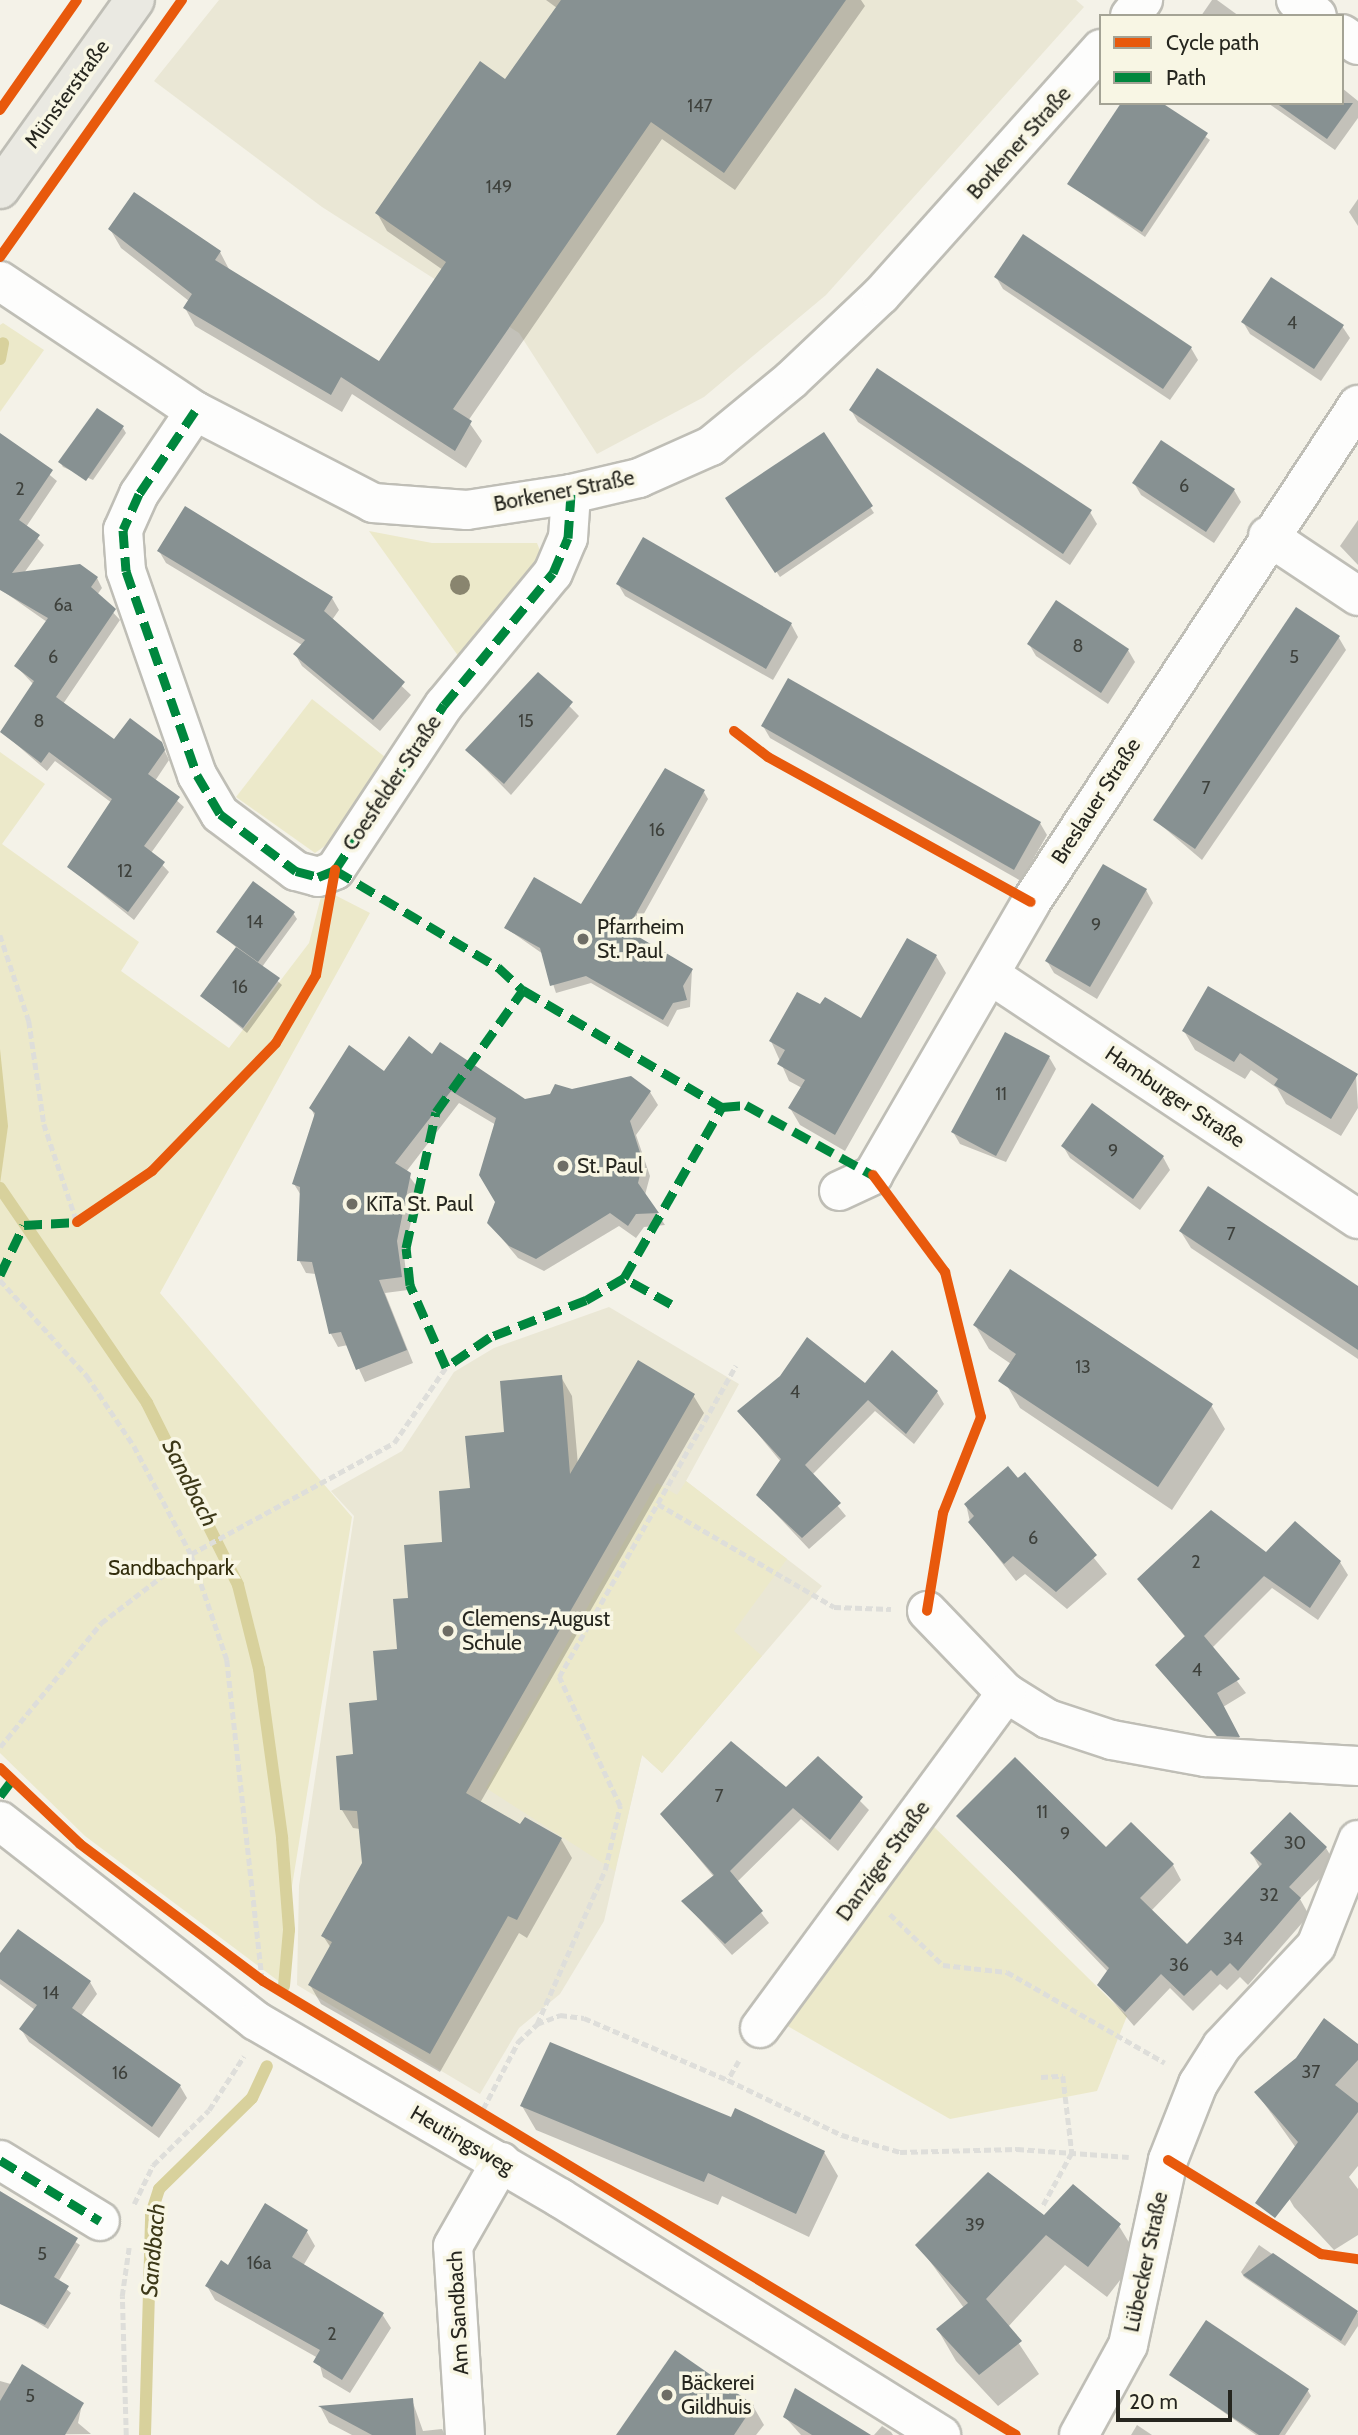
<!DOCTYPE html>
<html>
<head>
<meta charset="utf-8">
<style>
	body { margin:0 }
	#map { position:relative; width:1358px; height:2435px; overflow:hidden; background:#f4f2e8; font-family:Cabin,sans-serif }
	div>[style] { position:absolute }
	[style*='--x'] { left:calc(var(--x)*1px); top:calc(var(--y)*1px); width:calc(var(--w)*1px); rotate:calc(var(--a)*1deg) }
	.built>* { inset:0; background:#eae7d5 }
	.green>* { inset:0; background:#ece9ca }
	.water>* { inset:0; background:#d8d19c }
	.shadow>* { inset:0; background:#0003 }
	.stream>* { height:12px; margin:-6px; padding:0 6px; transform-origin:6px; border-radius:6px; background:#d8d19c }
	.building>* { inset:0; background:#879192 }
	.path>* { height:4.5px; margin-top:-2.25px; transform-origin:0; background:repeating-linear-gradient(90deg,#dededa 0 7px,transparent 0 10.5px) }
	.roads { filter:drop-shadow(2px 0 #bfbeb6) drop-shadow(-2px 0 #bfbeb6) drop-shadow(0 2px #bfbeb6) drop-shadow(0 -2px #bfbeb6) }
	.minor>* { height:38px; margin:-19px; padding:0 19px; transform-origin:19px; border-radius:19px; background:#fdfdfc }
	.major>* { height:38px; margin:-19px; padding:0 19px; transform-origin:19px; border-radius:19px; background:#eae9e2 }
	.quiet>* { height:9px; margin-top:-4.5px; transform-origin:0; background:repeating-linear-gradient(90deg,#00873e 0 18px,transparent 0 27px) }
	.cycleway>* { height:10px; margin:-5px; padding:0 5px; transform-origin:5px; border-radius:5px; background:#e8590c }
	.trees>* { width:20px; height:20px; margin:-10px; border-radius:50%; background:#89856f }
	.dots>* { width:19px; height:19px; translate:-50% -50%; box-sizing:border-box; border:4px solid #f8f6e4; border-radius:50% }
	span { translate:-50% -50%; white-space:nowrap; text-align:center; line-height:1.15; -webkit-text-stroke:7px #f8f6e4; paint-order:stroke }
	.number-label { font-size:18px; color:#3e413c }
	.number-label span { -webkit-text-stroke-width:0 }
	.street-label { font-size:21px; color:#26261f }
	.poi-label { font-size:21px; color:#26261f }
	.left { translate:0 -50%; text-align:left }
	.park-label { font-size:21px; color:#312c0c }
	.water-label { font-size:23px; color:#3c3818; font-style:italic }
	.legend { position:absolute; left:1099px; top:14px; width:245px; height:91px; box-sizing:border-box; background:#f8f6e4; border:2px solid #a4a395; margin:0; padding:9px 12px; list-style:none; font-size:21px; color:#26261f }
	.legend li { display:flex; align-items:center; gap:14px; height:35px }
	.legend b { width:35px; border:2px solid #a4a395 }
	.scale { position:absolute; left:1116px; top:2390px; width:116px; height:32px; box-sizing:border-box; border:4px solid #26261f; border-top:0; padding-left:9px; font-size:21px; line-height:24px; white-space:nowrap; color:#26261f; -webkit-text-stroke:5px #f8f6e4; paint-order:stroke }
</style>
</head>
<body>
<div id="map">
	<div class="built">
		<i style="clip-path:polygon(219px 0,1076px 0,1084px 7px,826px 295px,704px 397px,597px 454px,519px 333px,322px 207px,154px 81px)"></i>
		<i style="clip-path:polygon(609px 1307px,739px 1384px,686px 1481px,822px 1586px,662px 1773px,642px 1755px,604px 1921px,560px 1994px,519px 2028px,480px 2094px,297px 1985px,299px 1886px,354px 1516px,331px 1491px,402px 1451px,454px 1372px,494px 1348px)"></i>
	</div>
	<div class="green">
		<i style="clip-path:polygon(3px 323px,44px 350px,0 412px,0 325px)"></i>
		<i style="clip-path:polygon(369px 531px,432px 543px,537px 543px,543px 558px,459px 657px)"></i>
		<i style="clip-path:polygon(312px 699px,385px 757px,329px 843px,315px 853px,236px 797px)"></i>
		<i style="clip-path:polygon(0 752px,45px 784px,2px 844px,139px 942px,121px 971px,229px 1048px,309px 943px,323px 889px,370px 913px,160px 1293px,352px 1517px,292px 1886px,289px 1989px,85px 1836px,0 1753px)"></i>
		<i style="clip-path:polygon(686px 1481px,787px 1559px,734px 1631px,762px 1656px,662px 1773px,642px 1755px,615px 1871px,486px 1788px,657px 1483px,677px 1495px)"></i>
		<i style="clip-path:polygon(926px 1819px,1127px 2016px,1097px 2091px,950px 2119px,777px 2020px)"></i>
	</div>
	<div class="water">
		<i style="clip-path:polygon(0 1049px,8px 1126px,0 1184px)"></i>
	</div>
	<div class="shadow">
		<i style="clip-path:polygon(546px 0,861px 0,865px 6px,735px 190px,662px 139px,468px 421px,482px 441px,466px 468px,352px 394px,342px 412px,195px 326px,185px 308px,189px 301px,121px 248px,110px 229px,220px 252px,230px 271px,380px 364px,443px 270px,387px 231px,377px 213px,506px 81px,557px 8px)"></i>
		<i style="clip-path:polygon(1212px 0,1217px 0,1239px 16px,1201px 16px)"></i>
		<i style="clip-path:polygon(1342px 88px,1358px 101px,1358px 118px,1335px 150px,1268px 103px,1342px 103px)"></i>
		<i style="clip-path:polygon(1159px 103px,1210px 140px,1145px 237px,1069px 184px)"></i>
		<i style="clip-path:polygon(1358px 199px,1358px 226px,1349px 212px)"></i>
		<i style="clip-path:polygon(996px 277px,1191px 348px,1198px 360px,1170px 400px,1003px 289px)"></i>
		<i style="clip-path:polygon(1243px 322px,1342px 326px,1350px 338px,1321px 381px,1250px 334px)"></i>
		<i style="clip-path:polygon(851px 410px,1090px 512px,1097px 524px,1070px 565px,858px 422px)"></i>
		<i style="clip-path:polygon(123px 428px,126px 433px,93px 480px,63px 467px,60px 462px)"></i>
		<i style="clip-path:polygon(824px 435px,874px 513px,780px 577px,731px 504px)"></i>
		<i style="clip-path:polygon(10px 442px,57px 481px,26px 527px,44px 545px,24px 573px,97px 578px,102px 588px,97px 595px,120px 620px,63px 704px,115px 742px,161px 743px,169px 760px,155px 781px,184px 807px,151px 853px,169px 872px,134px 920px,69px 867px,112px 803px,55px 761px,47px 771px,1px 731px,34px 685px,16px 666px,47px 622px,0 589px,0 456px)"></i>
		<i style="clip-path:polygon(1134px 483px,1234px 490px,1241px 502px,1214px 543px,1141px 495px)"></i>
		<i style="clip-path:polygon(1358px 520px,1358px 565px,1340px 546px)"></i>
		<i style="clip-path:polygon(159px 551px,332px 598px,339px 610px,332px 620px,411px 695px,380px 731px,302px 666px,295px 654px,302px 645px,166px 563px)"></i>
		<i style="clip-path:polygon(618px 584px,791px 624px,798px 637px,773px 680px,625px 596px)"></i>
		<i style="clip-path:polygon(1296px 609px,1339px 638px,1346px 650px,1202px 860px,1155px 820px)"></i>
		<i style="clip-path:polygon(1029px 644px,1128px 650px,1135px 662px,1108px 704px,1036px 656px)"></i>
		<i style="clip-path:polygon(538px 674px,579px 716px,511px 795px,467px 750px)"></i>
		<i style="clip-path:polygon(763px 726px,1040px 823px,1047px 835px,1021px 881px,770px 738px)"></i>
		<i style="clip-path:polygon(704px 792px,708px 799px,632px 935px,692px 970px,690px 1007px,677px 1010px,668px 1027px,591px 983px,556px 993px,543px 954px,506px 928px,581px 906px)"></i>
		<i style="clip-path:polygon(1146px 890px,1153px 903px,1097px 999px,1054px 973px,1047px 961px)"></i>
		<i style="clip-path:polygon(293px 913px,297px 919px,262px 967px,282px 985px,247px 1033px,202px 996px,237px 948px,218px 932px)"></i>
		<i style="clip-path:polygon(936px 956px,946px 973px,845px 1151px,800px 1125px,790px 1108px,802px 1088px,789px 1081px,771px 1041px,821px 1007px,862px 1021px)"></i>
		<i style="clip-path:polygon(1184px 1031px,1356px 1075px,1358px 1108px,1341px 1136px,1286px 1104px,1277px 1088px,1251px 1070px,1245px 1079px,1195px 1050px)"></i>
		<i style="clip-path:polygon(432px 1056px,525px 1101px,572px 1090px,650px 1092px,658px 1105px,636px 1135px,650px 1176px,645px 1195px,665px 1225px,644px 1227px,636px 1238px,619px 1226px,544px 1271px,518px 1258px,489px 1223px,497px 1202px,496px 1125px,459px 1103px,406px 1172px,418px 1188px,404px 1255px,408px 1290px,385px 1293px,413px 1363px,365px 1382px,348px 1345px,338px 1347px,331px 1334px,316px 1274px,306px 1273px,299px 1260px,302px 1197px,294px 1184px,315px 1117px,311px 1108px)"></i>
		<i style="clip-path:polygon(1049px 1057px,1056px 1069px,1006px 1162px,960px 1144px,953px 1132px)"></i>
		<i style="clip-path:polygon(1092px 1106px,1163px 1157px,1170px 1170px,1140px 1210px,1070px 1158px,1063px 1146px)"></i>
		<i style="clip-path:polygon(1181px 1232px,1358px 1288px,1358px 1359px,1191px 1248px)"></i>
		<i style="clip-path:polygon(975px 1325px,1211px 1405px,1225px 1429px,1172px 1510px,1020px 1408px,1006px 1384px,1014px 1366px,989px 1349px)"></i>
		<i style="clip-path:polygon(561px 1377px,572px 1396px,578px 1465px,693px 1395px,704px 1413px,480px 1803px,521px 1827px,561px 1839px,572px 1858px,527px 1938px,519px 1933px,440px 2072px,321px 2004px,310px 1985px,331px 1948px,323px 1936px,364px 1863px,360px 1829px,353px 1828px,342px 1810px,355px 1756px,399px 1650px,410px 1599px,506px 1434px)"></i>
		<i style="clip-path:polygon(865px 1386px,937px 1392px,944px 1404px,914px 1444px,875px 1411px,812px 1475px,846px 1516px,809px 1549px,758px 1495px,781px 1462px,739px 1411px)"></i>
		<i style="clip-path:polygon(1025px 1474px,1107px 1574px,1067px 1609px,1025px 1574px,1016px 1581px,970px 1522px,966px 1504px)"></i>
		<i style="clip-path:polygon(1266px 1554px,1340px 1562px,1348px 1575px,1318px 1620px,1272px 1588px,1212px 1648px,1246px 1693px,1223px 1707px,1246px 1750px,1227px 1749px,1158px 1665px,1186px 1638px,1139px 1580px)"></i>
		<i style="clip-path:polygon(818px 1759px,869px 1810px,838px 1851px,801px 1819px,737px 1882px,769px 1923px,732px 1955px,683px 1901px,714px 1877px,663px 1815px,786px 1789px)"></i>
		<i style="clip-path:polygon(959px 1816px,1173px 1865px,1181px 1880px,1151px 1911px,1187px 1947px,1260px 1868px,1252px 1854px,1326px 1848px,1335px 1863px,1300px 1899px,1309px 1915px,1248px 1985px,1240px 1977px,1227px 1990px,1220px 1984px,1193px 2011px,1170px 1988px,1134px 2026px,1099px 1985px,1108px 1972px)"></i>
		<i style="clip-path:polygon(0 1956px,90px 1982px,97px 1994px,81px 2016px,180px 2086px,187px 2098px,159px 2138px,29px 2042px,21px 2029px,35px 2010px,0 1984px)"></i>
		<i style="clip-path:polygon(1358px 2046px,1358px 2166px,1349px 2177px,1358px 2189px,1358px 2235px,1334px 2250px,1294px 2207px,1276px 2176px,1296px 2148px,1256px 2092px)"></i>
		<i style="clip-path:polygon(522px 2106px,732px 2119px,824px 2152px,838px 2176px,809px 2237px,722px 2196px,718px 2205px,536px 2130px)"></i>
		<i style="clip-path:polygon(0 2193px,80px 2245px,58px 2282px,71px 2293px,48px 2329px,12px 2307px,0 2247px)"></i>
		<i style="clip-path:polygon(1045px 2217px,1119px 2226px,1138px 2257px,1107px 2297px,1065px 2265px,1008px 2327px,1039px 2374px,998px 2406px,956px 2361px,938px 2330px,964px 2308px,918px 2245px)"></i>
		<i style="clip-path:polygon(307px 2232px,315px 2246px,303px 2266px,382px 2314px,391px 2328px,350px 2393px,323px 2377px,318px 2358px,215px 2300px,207px 2286px,229px 2267px)"></i>
		<i style="clip-path:polygon(1259px 2245px,1358px 2313px,1358px 2326px,1345px 2346px,1244px 2277px,1241px 2272px)"></i>
		<i style="clip-path:polygon(675px 2352px,753px 2406px,764px 2425px,756px 2435px,618px 2435px)"></i>
		<i style="clip-path:polygon(1171px 2375px,1308px 2391px,1311px 2396px,1285px 2435px,1256px 2435px)"></i>
		<i style="clip-path:polygon(0 2381px,82px 2404px,78px 2423px,91px 2434px,0 2435px)"></i>
		<i style="clip-path:polygon(412px 2400px,423px 2431px,442px 2429px,445px 2435px,352px 2435px,329px 2423px,321px 2408px)"></i>
		<i style="clip-path:polygon(785px 2417px,859px 2435px,801px 2435px)"></i>
		<i style="clip-path:polygon(1137px 2425px,1152px 2435px,1131px 2435px)"></i>
		<i style="clip-path:polygon(882px 2426px,891px 2432px,893px 2435px,874px 2435px)"></i>
	</div>
	<div class="stream">
		<i style="--x:0;--y:359;--w:16;--a:-79"></i>
		<i style="--x:0;--y:1188;--w:260;--a:55.6"></i>
		<i style="--x:147;--y:1403;--w:203;--a:63.4"></i>
		<i style="--x:238;--y:1585;--w:87;--a:76"></i>
		<i style="--x:259;--y:1669;--w:171;--a:82.2"></i>
		<i style="--x:282;--y:1838;--w:92;--a:85.6"></i>
		<i style="--x:289;--y:1930;--w:56;--a:95.1"></i>
		<i style="--x:145;--y:2435;--w:221;--a:-88.4"></i>
		<i style="--x:151;--y:2214;--w:26;--a:-72"></i>
		<i style="--x:159;--y:2189;--w:130;--a:-44.4"></i>
		<i style="--x:252;--y:2098;--w:35;--a:-65"></i>
	</div>
	<div class="building">
		<i style="clip-path:polygon(561px 0,846px 0,724px 173px,651px 122px,453px 409px,472px 421px,455px 451px,341px 377px,331px 395px,183px 308px,192px 294px,108px 229px,134px 192px,221px 251px,215px 260px,379px 361px,446px 262px,375px 213px,480px 61px,505px 79px)"></i>
		<i style="clip-path:polygon(1121px 103px,1162px 103px,1208px 133px,1142px 232px,1067px 184px)"></i>
		<i style="clip-path:polygon(1276px 103px,1353px 103px,1327px 139px)"></i>
		<i style="clip-path:polygon(1023px 234px,1192px 347px,1163px 389px,994px 277px)"></i>
		<i style="clip-path:polygon(1271px 277px,1344px 325px,1314px 369px,1241px 322px)"></i>
		<i style="clip-path:polygon(877px 368px,1092px 510px,1063px 554px,849px 410px)"></i>
		<i style="clip-path:polygon(97px 408px,124px 426px,86px 481px,58px 462px)"></i>
		<i style="clip-path:polygon(824px 432px,873px 506px,775px 573px,725px 498px)"></i>
		<i style="clip-path:polygon(0 433px,53px 470px,19px 520px,40px 535px,12px 573px,80px 564px,98px 577px,91px 587px,116px 609px,56px 697px,114px 739px,130px 718px,162px 742px,165px 750px,148px 774px,180px 797px,144px 846px,165px 862px,128px 912px,67px 867px,112px 799px,49px 752px,41px 763px,0 732px,34px 681px,14px 666px,48px 618px,0 590px)"></i>
		<i style="clip-path:polygon(1161px 440px,1235px 489px,1206px 532px,1132px 483px)"></i>
		<i style="clip-path:polygon(185px 506px,333px 597px,324px 611px,405px 682px,373px 720px,293px 654px,305px 640px,157px 551px)"></i>
		<i style="clip-path:polygon(643px 537px,792px 623px,766px 669px,616px 584px)"></i>
		<i style="clip-path:polygon(1056px 600px,1129px 649px,1101px 693px,1027px 644px)"></i>
		<i style="clip-path:polygon(1296px 607px,1340px 636px,1195px 849px,1153px 820px)"></i>
		<i style="clip-path:polygon(538px 672px,573px 702px,504px 784px,465px 750px)"></i>
		<i style="clip-path:polygon(788px 678px,1041px 822px,1014px 870px,761px 726px)"></i>
		<i style="clip-path:polygon(665px 768px,705px 790px,627px 930px,693px 969px,683px 986px,687px 1000px,673px 1003px,663px 1020px,586px 976px,550px 986px,540px 948px,504px 928px,534px 877px,581px 904px)"></i>
		<i style="clip-path:polygon(1103px 864px,1147px 889px,1090px 987px,1045px 961px)"></i>
		<i style="clip-path:polygon(253px 881px,295px 912px,258px 962px,216px 932px)"></i>
		<i style="clip-path:polygon(907px 938px,937px 955px,835px 1135px,788px 1108px,805px 1080px,777px 1064px,785px 1050px,769px 1041px,797px 992px,820px 1004px,825px 997px,861px 1018px)"></i>
		<i style="clip-path:polygon(236px 947px,280px 978px,243px 1028px,200px 996px)"></i>
		<i style="clip-path:polygon(1208px 986px,1358px 1074px,1331px 1119px,1274px 1085px,1278px 1079px,1240px 1053px,1234px 1062px,1182px 1031px)"></i>
		<i style="clip-path:polygon(1005px 1032px,1050px 1056px,996px 1156px,951px 1132px)"></i>
		<i style="clip-path:polygon(409px 1036px,432px 1054px,440px 1042px,525px 1099px,550px 1094px,555px 1084px,572px 1089px,631px 1076px,651px 1091px,630px 1121px,643px 1162px,638px 1183px,659px 1213px,636px 1214px,628px 1226px,610px 1213px,536px 1259px,509px 1246px,487px 1223px,495px 1202px,479px 1175px,496px 1118px,451px 1091px,395px 1163px,411px 1173px,397px 1241px,402px 1277px,379px 1280px,407px 1350px,356px 1370px,341px 1332px,329px 1334px,312px 1262px,297px 1261px,300px 1187px,292px 1184px,315px 1113px,309px 1108px,349px 1045px,384px 1071px)"></i>
		<i style="clip-path:polygon(1092px 1103px,1164px 1156px,1133px 1199px,1061px 1146px)"></i>
		<i style="clip-path:polygon(1208px 1186px,1358px 1286px,1358px 1350px,1179px 1231px)"></i>
		<i style="clip-path:polygon(1010px 1269px,1213px 1404px,1158px 1487px,998px 1381px,1016px 1354px,973px 1325px)"></i>
		<i style="clip-path:polygon(807px 1337px,865px 1383px,892px 1350px,938px 1391px,906px 1434px,868px 1400px,805px 1465px,841px 1503px,802px 1538px,756px 1495px,781px 1459px,737px 1411px,780px 1376px)"></i>
		<i style="clip-path:polygon(638px 1360px,695px 1394px,466px 1793px,520px 1824px,525px 1817px,562px 1838px,517px 1920px,508px 1916px,430px 2054px,308px 1985px,332px 1942px,321px 1936px,362px 1863px,357px 1811px,340px 1810px,336px 1756px,353px 1754px,349px 1703px,377px 1700px,373px 1651px,397px 1649px,393px 1599px,408px 1598px,404px 1545px,442px 1542px,439px 1491px,470px 1488px,465px 1436px,504px 1432px,500px 1381px,562px 1375px,570px 1474px)"></i>
		<i style="clip-path:polygon(1008px 1466px,1018px 1478px,1025px 1472px,1097px 1555px,1056px 1592px,1013px 1556px,1004px 1564px,968px 1522px,974px 1516px,964px 1504px)"></i>
		<i style="clip-path:polygon(1211px 1510px,1266px 1552px,1295px 1521px,1341px 1561px,1310px 1608px,1264px 1576px,1204px 1636px,1240px 1679px,1217px 1693px,1240px 1737px,1217px 1736px,1155px 1665px,1185px 1636px,1137px 1579px)"></i>
		<i style="clip-path:polygon(731px 1741px,786px 1787px,818px 1756px,863px 1797px,830px 1840px,793px 1808px,730px 1871px,763px 1911px,725px 1944px,681px 1901px,714px 1875px,660px 1814px)"></i>
		<i style="clip-path:polygon(1015px 1757px,1106px 1847px,1131px 1822px,1174px 1864px,1140px 1898px,1187px 1944px,1262px 1864px,1250px 1853px,1290px 1812px,1327px 1847px,1289px 1887px,1301px 1898px,1238px 1971px,1230px 1963px,1217px 1976px,1211px 1970px,1184px 1996px,1161px 1974px,1125px 2012px,1097px 1985px,1109px 1968px,956px 1816px)"></i>
		<i style="clip-path:polygon(18px 1929px,91px 1981px,72px 2008px,181px 2085px,152px 2127px,19px 2029px,37px 2005px,0 1979px,0 1953px)"></i>
		<i style="clip-path:polygon(1324px 2018px,1358px 2044px,1358px 2060px,1335px 2085px,1358px 2103px,1358px 2112px,1275px 2218px,1255px 2203px,1298px 2142px,1254px 2092px,1296px 2058px)"></i>
		<i style="clip-path:polygon(550px 2042px,731px 2117px,735px 2108px,825px 2151px,796px 2214px,708px 2173px,704px 2182px,520px 2106px)"></i>
		<i style="clip-path:polygon(988px 2172px,1044px 2215px,1073px 2184px,1121px 2224px,1088px 2267px,1046px 2235px,986px 2299px,1022px 2341px,979px 2375px,936px 2329px,968px 2303px,915px 2245px)"></i>
		<i style="clip-path:polygon(0 2191px,78px 2238px,54px 2277px,69px 2286px,45px 2325px,0 2304px)"></i>
		<i style="clip-path:polygon(265px 2203px,308px 2230px,292px 2257px,384px 2313px,342px 2380px,313px 2362px,320px 2350px,205px 2286px,221px 2260px,228px 2265px)"></i>
		<i style="clip-path:polygon(1273px 2253px,1358px 2311px,1341px 2341px,1243px 2275px)"></i>
		<i style="clip-path:polygon(1206px 2320px,1309px 2389px,1279px 2435px,1259px 2435px,1169px 2375px)"></i>
		<i style="clip-path:polygon(675px 2350px,754px 2405px,734px 2435px,616px 2435px)"></i>
		<i style="clip-path:polygon(22px 2364px,84px 2403px,65px 2435px,0 2435px,0 2401px)"></i>
		<i style="clip-path:polygon(795px 2388px,871px 2435px,812px 2435px,783px 2417px)"></i>
		<i style="clip-path:polygon(413px 2398px,416px 2435px,372px 2435px,318px 2406px)"></i>
	</div>
	<div class="path">
		<i style="--x:0;--y:935;--w:91;--a:71.4"></i>
		<i style="--x:29;--y:1021;--w:104;--a:81.7"></i>
		<i style="--x:44;--y:1124;--w:103;--a:71.4"></i>
		<i style="--x:0;--y:1280;--w:130;--a:47.8"></i>
		<i style="--x:87;--y:1376;--w:84;--a:56.1"></i>
		<i style="--x:134;--y:1446;--w:122;--a:62.2"></i>
		<i style="--x:191;--y:1554;--w:112;--a:71.2"></i>
		<i style="--x:227;--y:1660;--w:318;--a:83.7"></i>
		<i style="--x:658;--y:1504;--w:204;--a:30.3"></i>
		<i style="--x:834;--y:1607;--w:57;--a:2"></i>
		<i style="--x:0;--y:1747;--w:160;--a:-50.8"></i>
		<i style="--x:101;--y:1623;--w:113;--a:-37.5"></i>
		<i style="--x:191;--y:1554;--w:231;--a:-28.7"></i>
		<i style="--x:394;--y:1443;--w:92;--a:-55.6"></i>
		<i style="--x:890;--y:1914;--w:74;--a:43.9"></i>
		<i style="--x:943;--y:1965;--w:64;--a:6.2"></i>
		<i style="--x:1007;--y:1972;--w:182;--a:29.9"></i>
		<i style="--x:537;--y:2024;--w:168;--a:-66.2"></i>
		<i style="--x:605;--y:1870;--w:66;--a:-76.8"></i>
		<i style="--x:620;--y:1806;--w:143;--a:-115.3"></i>
		<i style="--x:559;--y:1677;--w:358;--a:-60.4"></i>
		<i style="--x:739;--y:2061;--w:22;--a:120"></i>
		<i style="--x:728;--y:2080;--w:127;--a:25.8"></i>
		<i style="--x:842;--y:2135;--w:60;--a:16.3"></i>
		<i style="--x:900;--y:2152;--w:117;--a:-1.5"></i>
		<i style="--x:1017;--y:2149;--w:112;--a:4.1"></i>
		<i style="--x:1041;--y:2077;--w:22;--a:-3"></i>
		<i style="--x:1063;--y:2076;--w:78;--a:83.3"></i>
		<i style="--x:1072;--y:2153;--w:60;--a:118.7"></i>
		<i style="--x:483;--y:2109;--w:76;--a:-62.4"></i>
		<i style="--x:518;--y:2042;--w:26;--a:-43"></i>
		<i style="--x:537;--y:2024;--w:25;--a:-21"></i>
		<i style="--x:560;--y:2015;--w:24;--a:7"></i>
		<i style="--x:584;--y:2018;--w:157;--a:23.3"></i>
		<i style="--x:134;--y:2204;--w:43;--a:-64"></i>
		<i style="--x:153;--y:2165;--w:78;--a:-44.5"></i>
		<i style="--x:209;--y:2110;--w:64;--a:-57.1"></i>
		<i style="--x:126;--y:2435;--w:139;--a:-91.6"></i>
		<i style="--x:122;--y:2296;--w:49;--a:-81.9"></i>
	</div>
	<div class="roads">
		<div class="minor">
			<i style="--x:1296;--y:0;--w:26;--a:37"></i>
			<i style="--x:1130;--y:16;--w:21;--a:-51"></i>
			<i style="--x:1342;--y:34;--w:19;--a:35"></i>
			<i style="--x:0;--y:281;--w:234;--a:33.7"></i>
			<i style="--x:195;--y:411;--w:200;--a:27.3"></i>
			<i style="--x:373;--y:503;--w:94;--a:4.3"></i>
			<i style="--x:467;--y:510;--w:105;--a:-8.7"></i>
			<i style="--x:571;--y:494;--w:70;--a:-13.2"></i>
			<i style="--x:639;--y:478;--w:79;--a:-24"></i>
			<i style="--x:711;--y:446;--w:104;--a:-39.5"></i>
			<i style="--x:791;--y:380;--w:124;--a:-43.4"></i>
			<i style="--x:881;--y:295;--w:330;--a:-48.2"></i>
			<i style="--x:195;--y:411;--w:100;--a:124"></i>
			<i style="--x:139;--y:494;--w:39;--a:114"></i>
			<i style="--x:123;--y:530;--w:41;--a:85.8"></i>
			<i style="--x:126;--y:571;--w:216;--a:70.8"></i>
			<i style="--x:197;--y:775;--w:45;--a:59.5"></i>
			<i style="--x:220;--y:814;--w:95;--a:36.9"></i>
			<i style="--x:296;--y:871;--w:23;--a:15"></i>
			<i style="--x:318;--y:877;--w:18;--a:-22"></i>
			<i style="--x:335;--y:870;--w:198;--a:-56.6"></i>
			<i style="--x:444;--y:705;--w:171;--a:-50.5"></i>
			<i style="--x:553;--y:573;--w:38;--a:-67"></i>
			<i style="--x:568;--y:538;--w:44;--a:-86.1"></i>
			<i style="--x:1268;--y:536;--w:108;--a:33.7"></i>
			<i style="--x:992;--y:976;--w:439;--a:33.6"></i>
			<i style="--x:839;--y:1191;--w:38;--a:-25"></i>
			<i style="--x:873;--y:1175;--w:315;--a:-59.9"></i>
			<i style="--x:1031;--y:902;--w:595;--a:-56.66"></i>
			<i style="--x:927;--y:1611;--w:114;--a:46.1"></i>
			<i style="--x:1006;--y:1693;--w:49;--a:31.8"></i>
			<i style="--x:1048;--y:1719;--w:67;--a:18.2"></i>
			<i style="--x:1112;--y:1740;--w:95;--a:10.4"></i>
			<i style="--x:1205;--y:1757;--w:153;--a:3.4"></i>
			<i style="--x:0;--y:1821;--w:325;--a:38"></i>
			<i style="--x:256;--y:2021;--w:352;--a:30.2"></i>
			<i style="--x:560;--y:2198;--w:449;--a:31.9"></i>
			<i style="--x:760;--y:2028;--w:416;--a:-53.7"></i>
			<i style="--x:0;--y:2160;--w:117;--a:31.4"></i>
			<i style="--x:465;--y:2435;--w:189;--a:-93.6"></i>
			<i style="--x:453;--y:2246;--w:97;--a:-60.3"></i>
			<i style="--x:1079;--y:2435;--w:102;--a:-61.4"></i>
			<i style="--x:1128;--y:2345;--w:189;--a:-77.8"></i>
			<i style="--x:1168;--y:2160;--w:82;--a:-68.5"></i>
			<i style="--x:1198;--y:2084;--w:45;--a:-57.7"></i>
			<i style="--x:1222;--y:2046;--w:137;--a:-46.8"></i>
			<i style="--x:1316;--y:1946;--w:114;--a:-68.4"></i>
		</div>
		<div class="major">
			<i style="--x:0;--y:189;--w:232;--a:-54.5"></i>
		</div>
	</div>
	<div class="quiet">
		<i style="--x:195;--y:411;--w:100;--a:124"></i>
		<i style="--x:139;--y:494;--w:39;--a:114"></i>
		<i style="--x:123;--y:530;--w:41;--a:85.8"></i>
		<i style="--x:126;--y:571;--w:216;--a:70.8"></i>
		<i style="--x:197;--y:775;--w:45;--a:59.5"></i>
		<i style="--x:220;--y:814;--w:95;--a:36.9"></i>
		<i style="--x:296;--y:871;--w:23;--a:15"></i>
		<i style="--x:318;--y:877;--w:18;--a:-22"></i>
		<i style="--x:335;--y:870;--w:198;--a:-56.6"></i>
		<i style="--x:444;--y:705;--w:171;--a:-50.5"></i>
		<i style="--x:553;--y:573;--w:38;--a:-67"></i>
		<i style="--x:568;--y:538;--w:44;--a:-86.1"></i>
		<i style="--x:335;--y:870;--w:190;--a:30.8"></i>
		<i style="--x:498;--y:967;--w:34;--a:43"></i>
		<i style="--x:0;--y:1275;--w:55;--a:-64.4"></i>
		<i style="--x:24;--y:1225;--w:53;--a:-3.2"></i>
		<i style="--x:624;--y:1278;--w:197;--a:-60.2"></i>
		<i style="--x:722;--y:1107;--w:24;--a:-5"></i>
		<i style="--x:746;--y:1105;--w:145;--a:28.9"></i>
		<i style="--x:671;--y:1304;--w:54;--a:-151"></i>
		<i style="--x:624;--y:1278;--w:44;--a:149.9"></i>
		<i style="--x:586;--y:1300;--w:103;--a:158.9"></i>
		<i style="--x:490;--y:1337;--w:53;--a:145.7"></i>
		<i style="--x:446;--y:1367;--w:90;--a:-113.7"></i>
		<i style="--x:410;--y:1285;--w:37;--a:-96"></i>
		<i style="--x:406;--y:1248;--w:139;--a:-77.6"></i>
		<i style="--x:436;--y:1112;--w:150;--a:-54.5"></i>
		<i style="--x:523;--y:990;--w:231;--a:30.5"></i>
		<i style="--x:0;--y:1796;--w:20;--a:-53"></i>
		<i style="--x:0;--y:2160;--w:117;--a:31.4"></i>
	</div>
	<div class="cycleway">
		<i style="--x:0;--y:110;--w:134;--a:-55"></i>
		<i style="--x:0;--y:257;--w:315;--a:-54.7"></i>
		<i style="--x:734;--y:731;--w:43;--a:37.4"></i>
		<i style="--x:768;--y:757;--w:300;--a:28.9"></i>
		<i style="--x:873;--y:1175;--w:121;--a:53.4"></i>
		<i style="--x:945;--y:1272;--w:149;--a:76.1"></i>
		<i style="--x:981;--y:1417;--w:103;--a:111.6"></i>
		<i style="--x:943;--y:1513;--w:99;--a:99.3"></i>
		<i style="--x:77;--y:1222;--w:91;--a:-34.2"></i>
		<i style="--x:152;--y:1171;--w:178;--a:-45.9"></i>
		<i style="--x:276;--y:1043;--w:79;--a:-59.5"></i>
		<i style="--x:316;--y:975;--w:107;--a:-79.7"></i>
		<i style="--x:0;--y:1768;--w:110;--a:43.5"></i>
		<i style="--x:80;--y:1844;--w:229;--a:36.8"></i>
		<i style="--x:263;--y:1981;--w:879;--a:31.09"></i>
		<i style="--x:1168;--y:2160;--w:180;--a:31.6"></i>
		<i style="--x:1321;--y:2254;--w:37;--a:8"></i>
	</div>
	<div class="trees">
		<i style="left:460px;top:585px"></i>
	</div>
	<div class="dots">
		<i style="left:583px;top:939px;background:#6e6d65"></i>
		<i style="left:563px;top:1166px;background:#6e6d65"></i>
		<i style="left:352px;top:1204px;background:#6e6d65"></i>
		<i style="left:448px;top:1631px;background:#6e6d65"></i>
		<i style="left:667px;top:2395px;background:#6e6d65"></i>
	</div>
	<div class="number-label">
		<span style="left:700px;top:106px">147</span>
		<span style="left:499px;top:187px">149</span>
		<span style="left:1292px;top:323px">4</span>
		<span style="left:1184px;top:486px">6</span>
		<span style="left:20px;top:489px">2</span>
		<span style="left:63px;top:605px">6a</span>
		<span style="left:1078px;top:646px">8</span>
		<span style="left:53px;top:657px">6</span>
		<span style="left:1294px;top:657px">5</span>
		<span style="left:39px;top:721px">8</span>
		<span style="left:526px;top:721px">15</span>
		<span style="left:1206px;top:788px">7</span>
		<span style="left:657px;top:830px">16</span>
		<span style="left:125px;top:871px">12</span>
		<span style="left:255px;top:922px">14</span>
		<span style="left:1096px;top:925px">9</span>
		<span style="left:240px;top:987px">16</span>
		<span style="left:1001px;top:1094px">11</span>
		<span style="left:1113px;top:1151px">9</span>
		<span style="left:1231px;top:1234px">7</span>
		<span style="left:1083px;top:1367px">13</span>
		<span style="left:795px;top:1392px">4</span>
		<span style="left:1033px;top:1538px">6</span>
		<span style="left:1196px;top:1562px">2</span>
		<span style="left:1197px;top:1670px">4</span>
		<span style="left:719px;top:1796px">7</span>
		<span style="left:1042px;top:1812px">11</span>
		<span style="left:1065px;top:1834px">9</span>
		<span style="left:1295px;top:1843px">30</span>
		<span style="left:1269px;top:1895px">32</span>
		<span style="left:1233px;top:1939px">34</span>
		<span style="left:1179px;top:1965px">36</span>
		<span style="left:51px;top:1993px">14</span>
		<span style="left:1311px;top:2072px">37</span>
		<span style="left:120px;top:2073px">16</span>
		<span style="left:975px;top:2225px">39</span>
		<span style="left:42px;top:2254px">5</span>
		<span style="left:259px;top:2263px">16a</span>
		<span style="left:332px;top:2334px">2</span>
		<span style="left:30px;top:2396px">5</span>
	</div>
	<div class="street-label">
		<span style="left:67px;top:94px;rotate:-54deg">Münsterstraße</span>
		<span style="left:1019px;top:143px;rotate:-48deg">Borkener Straße</span>
		<span style="left:564px;top:491px;rotate:-11deg">Borkener Straße</span>
		<span style="left:392px;top:783px;rotate:-56deg">Coesfelder Straße</span>
		<span style="left:1096px;top:801px;rotate:-57deg">Breslauer Straße</span>
		<span style="left:1175px;top:1097px;rotate:34deg">Hamburger Straße</span>
		<span style="left:883px;top:1861px;rotate:-54deg">Danziger Straße</span>
		<span style="left:462px;top:2140px;rotate:30deg">Heutingsweg</span>
		<span style="left:1146px;top:2262px;rotate:-78deg">Lübecker Straße</span>
		<span style="left:458px;top:2313px;rotate:-93deg">Am Sandbach</span>
	</div>
	<div class="poi-label">
		<span class="left" style="left:597px;top:939px">Pfarrheim<br>St. Paul</span>
		<span class="left" style="left:577px;top:1166px">St. Paul</span>
		<span class="left" style="left:366px;top:1204px">KiTa St. Paul</span>
		<span class="left" style="left:462px;top:1631px">Clemens-August<br>Schule</span>
		<span class="left" style="left:681px;top:2395px">Bäckerei<br>Gildhuis</span>
	</div>
	<div class="park-label">
		<span style="left:171px;top:1568px">Sandbachpark</span>
	</div>
	<div class="water-label">
		<span style="left:190px;top:1483px;rotate:63deg">Sandbach</span>
		<span style="left:153px;top:2250px;rotate:-85deg">Sandbach</span>
	</div>
	<ul class="legend">
	<li><b style="height:9px;background:#e8590c"></b>Cycle path</li>
	<li><b style="height:9px;background:#00873e"></b>Path</li>
	</ul>
	<div class="scale">20 m</div>
</div>
</body>
</html>
